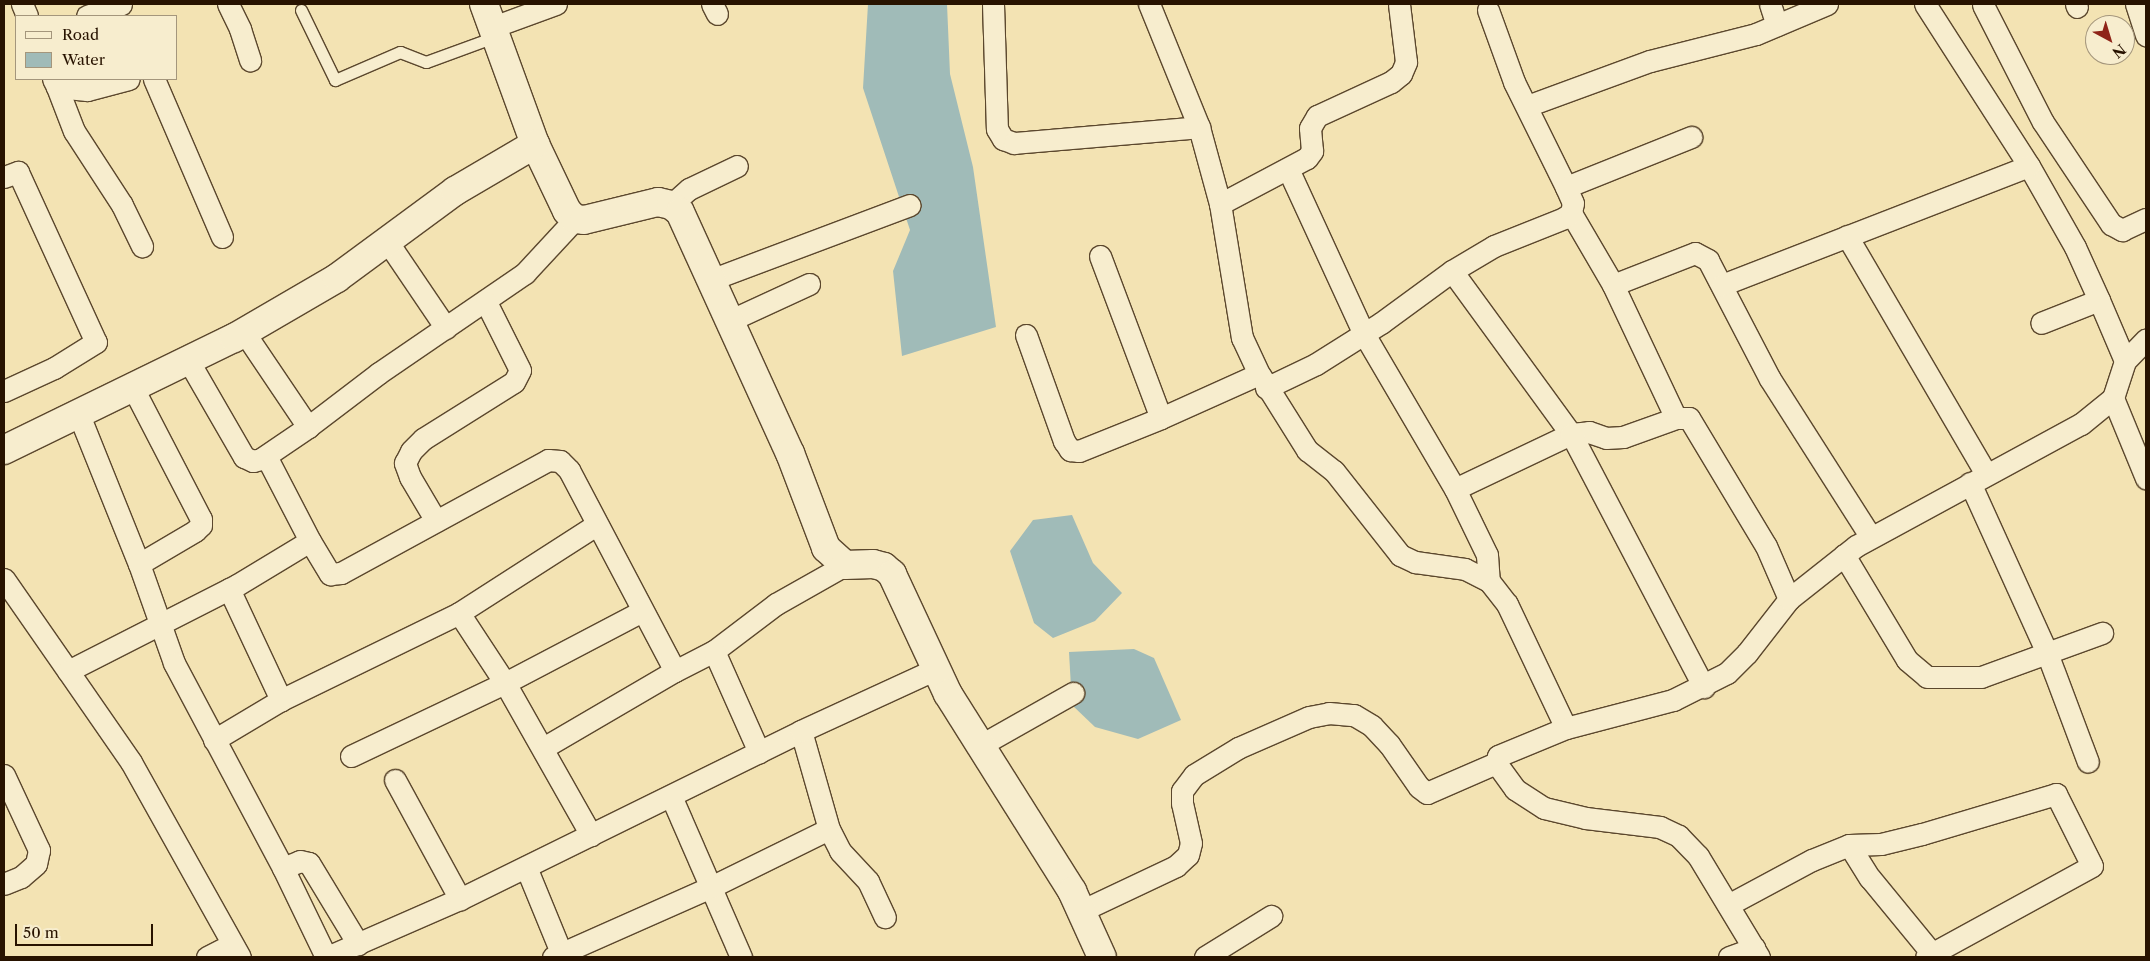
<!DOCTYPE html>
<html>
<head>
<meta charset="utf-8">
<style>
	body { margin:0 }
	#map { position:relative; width:2150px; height:961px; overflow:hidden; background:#f3e3b3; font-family:"Libre Caslon Text",serif }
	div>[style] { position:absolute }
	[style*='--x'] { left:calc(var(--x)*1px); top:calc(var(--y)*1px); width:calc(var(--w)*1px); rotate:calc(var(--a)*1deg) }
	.water>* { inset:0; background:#a0bbb8 }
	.roads { filter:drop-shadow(1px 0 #5b472d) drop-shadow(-1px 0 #5b472d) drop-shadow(0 1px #5b472d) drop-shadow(0 -1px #5b472d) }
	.service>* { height:11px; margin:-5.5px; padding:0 5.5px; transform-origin:5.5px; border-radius:5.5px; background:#f7edce }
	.minor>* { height:21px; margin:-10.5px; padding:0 10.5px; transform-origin:10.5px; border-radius:10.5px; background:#f7edce }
	.tertiary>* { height:28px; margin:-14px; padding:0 14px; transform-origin:14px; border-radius:14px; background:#f7edce }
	span { translate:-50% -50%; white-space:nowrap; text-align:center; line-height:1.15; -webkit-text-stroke:4px #f7edce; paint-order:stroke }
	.frame { position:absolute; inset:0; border:5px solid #281300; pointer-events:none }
	.legend { position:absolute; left:15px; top:15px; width:162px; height:65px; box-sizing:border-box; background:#f7edce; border:1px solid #a4967c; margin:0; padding:6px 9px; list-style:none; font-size:15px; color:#281300 }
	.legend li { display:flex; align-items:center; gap:10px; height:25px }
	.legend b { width:25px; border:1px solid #a4967c }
	.north { position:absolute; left:2085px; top:15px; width:50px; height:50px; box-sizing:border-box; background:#f7edce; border:1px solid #a4967c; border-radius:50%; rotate:141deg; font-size:14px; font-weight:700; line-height:20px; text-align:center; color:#281300 }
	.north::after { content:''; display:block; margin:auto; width:18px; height:22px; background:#8f2418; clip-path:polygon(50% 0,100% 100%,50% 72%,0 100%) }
	.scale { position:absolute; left:15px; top:924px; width:138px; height:22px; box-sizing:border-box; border:2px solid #281300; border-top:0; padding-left:6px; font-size:15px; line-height:18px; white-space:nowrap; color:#281300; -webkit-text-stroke:4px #f7edce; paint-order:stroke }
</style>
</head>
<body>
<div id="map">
	<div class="water">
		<i style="clip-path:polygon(868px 4px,947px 4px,950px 74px,973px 167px,996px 327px,902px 356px,893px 271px,910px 230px,863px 88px)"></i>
		<i style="clip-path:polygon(1072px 515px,1093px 563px,1122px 593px,1095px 621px,1053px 638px,1034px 623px,1010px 551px,1033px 520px)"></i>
		<i style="clip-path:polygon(1134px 649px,1154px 658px,1181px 720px,1138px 739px,1095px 727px,1072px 705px,1069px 652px)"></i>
	</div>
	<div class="roads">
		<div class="service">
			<i style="--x:301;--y:10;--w:78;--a:64.1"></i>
			<i style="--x:335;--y:80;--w:71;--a:-23.3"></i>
			<i style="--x:400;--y:52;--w:28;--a:21"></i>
			<i style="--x:426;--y:62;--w:76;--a:-20.1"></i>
		</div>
		<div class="minor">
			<i style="--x:22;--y:4;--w:13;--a:67"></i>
			<i style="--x:228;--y:4;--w:28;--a:64"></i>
			<i style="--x:240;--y:29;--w:33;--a:72"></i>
			<i style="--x:712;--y:4;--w:11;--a:63"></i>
			<i style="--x:993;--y:4;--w:125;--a:88.2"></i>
			<i style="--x:997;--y:129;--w:12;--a:59"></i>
			<i style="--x:1003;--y:139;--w:12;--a:20"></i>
			<i style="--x:1014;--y:143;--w:186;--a:-4.9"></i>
			<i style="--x:1199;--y:127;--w:133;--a:-112.1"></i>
			<i style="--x:1770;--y:4;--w:22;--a:72"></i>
			<i style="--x:1925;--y:4;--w:193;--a:57.3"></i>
			<i style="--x:2029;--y:166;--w:93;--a:60.4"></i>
			<i style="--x:2075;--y:247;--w:58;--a:65.6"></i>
			<i style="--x:2099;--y:300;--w:62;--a:158.4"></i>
			<i style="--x:2076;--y:4;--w:3;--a:72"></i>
			<i style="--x:2136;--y:4;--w:33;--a:72"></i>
			<i style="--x:1983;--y:5;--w:131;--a:62.9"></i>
			<i style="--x:2043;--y:122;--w:123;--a:56.3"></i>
			<i style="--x:2111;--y:224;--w:13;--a:29"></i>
			<i style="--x:2122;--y:230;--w:26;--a:-25"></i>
			<i style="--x:1488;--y:10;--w:77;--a:70.1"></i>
			<i style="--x:1514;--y:82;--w:117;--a:63.7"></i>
			<i style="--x:87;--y:16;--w:36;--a:-19"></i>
			<i style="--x:493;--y:27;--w:67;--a:-20.1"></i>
			<i style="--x:53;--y:79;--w:9;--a:63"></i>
			<i style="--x:57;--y:87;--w:30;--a:6"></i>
			<i style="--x:87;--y:90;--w:43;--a:-14.7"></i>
			<i style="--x:154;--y:79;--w:172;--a:66.7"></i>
			<i style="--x:57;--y:87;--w:47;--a:68.9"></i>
			<i style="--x:74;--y:131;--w:88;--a:57"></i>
			<i style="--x:122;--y:205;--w:46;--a:64"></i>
			<i style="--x:1527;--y:106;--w:131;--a:-20.1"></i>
			<i style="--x:1650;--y:61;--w:109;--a:-14.3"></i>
			<i style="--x:1756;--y:34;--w:77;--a:-22.9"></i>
			<i style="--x:1288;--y:169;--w:182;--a:65.3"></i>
			<i style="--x:1364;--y:334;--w:180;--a:59.6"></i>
			<i style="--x:1455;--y:489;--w:128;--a:-25.4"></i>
			<i style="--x:1571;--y:434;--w:18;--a:-6"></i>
			<i style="--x:1589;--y:432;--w:18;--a:19"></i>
			<i style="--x:1606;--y:438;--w:17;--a:-3"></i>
			<i style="--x:1623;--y:437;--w:56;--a:-19.7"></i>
			<i style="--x:1676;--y:418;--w:13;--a:0"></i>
			<i style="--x:1689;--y:418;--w:149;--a:59"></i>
			<i style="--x:1766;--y:546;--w:58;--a:66.5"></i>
			<i style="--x:4;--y:177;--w:15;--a:-20"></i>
			<i style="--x:18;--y:172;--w:187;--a:65.4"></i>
			<i style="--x:96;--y:342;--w:49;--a:148.2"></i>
			<i style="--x:54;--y:368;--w:55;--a:155.3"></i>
			<i style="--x:1220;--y:204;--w:98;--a:-27.9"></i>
			<i style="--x:1307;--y:158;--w:9;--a:-54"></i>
			<i style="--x:1312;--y:151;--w:23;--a:-95"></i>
			<i style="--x:1310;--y:128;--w:14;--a:-60"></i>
			<i style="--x:1317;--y:116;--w:81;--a:-24.7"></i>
			<i style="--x:1391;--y:82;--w:13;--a:-39"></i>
			<i style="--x:1401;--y:74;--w:13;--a:-67"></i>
			<i style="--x:1406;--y:62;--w:58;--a:-96.9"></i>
			<i style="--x:671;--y:205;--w:24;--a:-42"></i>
			<i style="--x:689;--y:189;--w:53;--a:-25.6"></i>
			<i style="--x:1571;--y:213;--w:83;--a:59.7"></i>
			<i style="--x:1613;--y:285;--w:147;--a:64.7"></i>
			<i style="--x:1847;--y:236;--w:276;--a:59.7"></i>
			<i style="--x:387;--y:241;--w:105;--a:55.9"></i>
			<i style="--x:1100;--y:256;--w:173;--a:69.4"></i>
			<i style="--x:1161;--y:418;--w:107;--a:-24.2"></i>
			<i style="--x:1259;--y:374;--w:40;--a:-115"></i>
			<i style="--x:1242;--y:338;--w:136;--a:-99.3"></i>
			<i style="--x:1220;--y:204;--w:80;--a:-105.3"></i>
			<i style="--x:1452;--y:271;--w:202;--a:53.9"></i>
			<i style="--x:1571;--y:434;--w:286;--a:62.3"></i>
			<i style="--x:713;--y:279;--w:210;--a:-20.6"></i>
			<i style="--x:1613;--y:285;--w:88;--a:-21.3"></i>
			<i style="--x:1695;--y:253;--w:15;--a:28"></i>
			<i style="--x:1708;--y:260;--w:134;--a:62.5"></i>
			<i style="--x:1770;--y:379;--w:186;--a:57.5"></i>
			<i style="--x:1722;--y:285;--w:329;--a:-21.2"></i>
			<i style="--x:2099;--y:300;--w:66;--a:66.9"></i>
			<i style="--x:731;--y:320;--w:86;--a:-24.8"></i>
			<i style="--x:244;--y:332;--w:115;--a:56"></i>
			<i style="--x:308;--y:427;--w:89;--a:-37.3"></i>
			<i style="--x:379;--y:373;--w:177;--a:-34.4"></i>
			<i style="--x:525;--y:273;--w:74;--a:-47.2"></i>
			<i style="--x:1026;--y:335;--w:113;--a:70.3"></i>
			<i style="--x:1064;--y:441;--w:11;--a:56"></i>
			<i style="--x:1070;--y:450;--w:9;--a:6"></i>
			<i style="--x:1079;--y:451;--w:88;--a:-21.9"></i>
			<i style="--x:188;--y:360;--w:112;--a:60"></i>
			<i style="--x:244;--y:457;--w:10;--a:24"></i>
			<i style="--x:253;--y:461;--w:8;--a:-14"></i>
			<i style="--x:261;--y:459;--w:57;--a:-34.2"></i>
			<i style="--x:1260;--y:375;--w:89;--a:57.9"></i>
			<i style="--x:1307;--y:450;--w:34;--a:38"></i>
			<i style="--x:1334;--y:471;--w:107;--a:51.8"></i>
			<i style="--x:1400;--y:555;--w:17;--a:25"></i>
			<i style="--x:1415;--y:562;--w:50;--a:8"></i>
			<i style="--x:1465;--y:569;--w:27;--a:27"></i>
			<i style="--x:1489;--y:581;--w:29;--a:52"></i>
			<i style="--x:1507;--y:604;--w:137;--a:64.6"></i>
			<i style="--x:133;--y:388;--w:148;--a:62.6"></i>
			<i style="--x:201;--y:519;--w:6;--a:90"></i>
			<i style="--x:201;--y:525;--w:8;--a:135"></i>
			<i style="--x:195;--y:531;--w:65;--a:149.5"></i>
			<i style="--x:1266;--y:388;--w:55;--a:-25.6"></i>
			<i style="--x:1316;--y:364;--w:77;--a:-32.2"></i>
			<i style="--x:1381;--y:323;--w:88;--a:-36.2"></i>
			<i style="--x:1452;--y:271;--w:49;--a:-30.8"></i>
			<i style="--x:1494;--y:246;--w:75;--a:-21.8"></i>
			<i style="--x:1564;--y:218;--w:9;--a:-36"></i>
			<i style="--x:1571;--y:213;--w:10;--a:-79"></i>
			<i style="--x:1573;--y:203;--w:17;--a:-114"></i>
			<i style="--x:1566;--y:187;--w:135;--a:-21.8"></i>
			<i style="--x:2113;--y:398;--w:87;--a:67.6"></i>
			<i style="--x:79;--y:415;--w:161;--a:68.1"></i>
			<i style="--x:139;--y:564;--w:105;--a:70.5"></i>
			<i style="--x:174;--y:663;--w:232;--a:62"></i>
			<i style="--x:283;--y:868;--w:99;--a:64.2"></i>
			<i style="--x:266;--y:456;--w:96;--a:62.6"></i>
			<i style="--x:1970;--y:483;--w:187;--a:65.6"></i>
			<i style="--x:2047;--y:653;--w:116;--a:69.4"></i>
			<i style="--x:1455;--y:489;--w:73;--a:64.1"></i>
			<i style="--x:1487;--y:555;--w:26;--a:86"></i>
			<i style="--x:436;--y:521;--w:51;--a:-120.6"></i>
			<i style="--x:410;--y:477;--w:15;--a:-110"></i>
			<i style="--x:405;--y:463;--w:13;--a:-63"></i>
			<i style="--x:411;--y:451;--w:17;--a:-45"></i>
			<i style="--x:423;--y:439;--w:107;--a:-32.1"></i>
			<i style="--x:514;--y:382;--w:13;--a:-63"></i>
			<i style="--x:520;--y:370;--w:76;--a:-116.6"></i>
			<i style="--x:1844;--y:555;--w:122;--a:59"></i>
			<i style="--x:1907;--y:660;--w:26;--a:40"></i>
			<i style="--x:1927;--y:677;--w:54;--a:0"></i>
			<i style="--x:1981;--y:677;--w:129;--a:-20"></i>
			<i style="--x:4;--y:579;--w:112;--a:55.2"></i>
			<i style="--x:68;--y:671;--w:190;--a:-27"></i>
			<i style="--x:237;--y:585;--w:85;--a:-31.1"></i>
			<i style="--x:310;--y:541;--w:39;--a:59"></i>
			<i style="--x:330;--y:574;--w:11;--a:-5"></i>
			<i style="--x:341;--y:573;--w:236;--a:-28.6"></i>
			<i style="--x:548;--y:460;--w:12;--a:5"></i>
			<i style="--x:560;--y:461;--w:13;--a:45"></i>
			<i style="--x:569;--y:470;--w:227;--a:62.2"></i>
			<i style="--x:675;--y:671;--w:44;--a:-27.1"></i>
			<i style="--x:714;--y:651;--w:78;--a:-37.2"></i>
			<i style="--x:776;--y:604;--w:79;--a:-29.5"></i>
			<i style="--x:229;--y:589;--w:123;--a:64.9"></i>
			<i style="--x:281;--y:700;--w:198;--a:-26"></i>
			<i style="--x:459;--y:613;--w:163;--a:-32.7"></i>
			<i style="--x:459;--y:613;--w:84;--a:56.7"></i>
			<i style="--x:505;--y:683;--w:175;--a:60.5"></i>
			<i style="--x:714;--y:651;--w:111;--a:66"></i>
			<i style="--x:68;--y:671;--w:111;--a:55.3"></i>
			<i style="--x:131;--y:762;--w:223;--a:60.8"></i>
			<i style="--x:801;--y:731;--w:102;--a:74.1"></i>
			<i style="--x:829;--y:829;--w:25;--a:63"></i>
			<i style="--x:840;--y:851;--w:41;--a:47"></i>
			<i style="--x:868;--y:881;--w:40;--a:65"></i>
			<i style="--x:214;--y:740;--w:78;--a:-30.8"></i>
			<i style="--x:981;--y:745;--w:106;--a:-29.5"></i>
			<i style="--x:543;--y:748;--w:153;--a:-30.3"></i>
			<i style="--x:351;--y:756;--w:170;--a:-25.4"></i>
			<i style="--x:505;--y:683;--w:155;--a:-27.7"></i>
			<i style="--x:4;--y:775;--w:83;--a:65"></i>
			<i style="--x:39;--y:850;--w:14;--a:102"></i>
			<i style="--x:36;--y:864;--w:20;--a:139"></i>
			<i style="--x:21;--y:877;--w:18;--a:158"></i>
			<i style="--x:395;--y:780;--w:136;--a:61.4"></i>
			<i style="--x:671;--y:796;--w:176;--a:66.5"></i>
			<i style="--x:1849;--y:845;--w:39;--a:58"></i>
			<i style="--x:1870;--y:878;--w:102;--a:50.6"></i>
			<i style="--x:526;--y:867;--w:97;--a:67.7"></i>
			<i style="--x:283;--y:868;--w:18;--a:-22"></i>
			<i style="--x:300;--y:861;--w:9;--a:13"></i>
			<i style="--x:309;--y:863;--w:95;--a:58.8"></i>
			<i style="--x:1728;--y:905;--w:95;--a:-28.2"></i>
			<i style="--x:1812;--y:860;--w:40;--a:-22"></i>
			<i style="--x:1849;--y:845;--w:32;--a:-2"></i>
			<i style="--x:1881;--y:844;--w:42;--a:-13.7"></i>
			<i style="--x:1922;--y:834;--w:140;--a:-16.6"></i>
			<i style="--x:2056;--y:794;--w:80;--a:63.4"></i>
			<i style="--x:2092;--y:866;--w:189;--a:151.3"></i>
			<i style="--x:1083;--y:910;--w:103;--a:-25.3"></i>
			<i style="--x:1176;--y:866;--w:16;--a:-43"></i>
			<i style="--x:1188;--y:855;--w:12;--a:-76"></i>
			<i style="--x:1191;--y:843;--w:41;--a:-102.7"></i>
			<i style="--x:1182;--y:803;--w:12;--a:-90"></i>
			<i style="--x:1182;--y:791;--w:20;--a:-53"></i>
			<i style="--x:1194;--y:775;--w:52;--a:-31.5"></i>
			<i style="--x:1238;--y:748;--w:77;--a:-23.6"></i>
			<i style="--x:1309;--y:717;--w:20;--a:-11"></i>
			<i style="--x:1329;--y:713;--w:25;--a:5"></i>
			<i style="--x:1354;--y:715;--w:21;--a:31"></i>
			<i style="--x:1372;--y:726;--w:25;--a:47"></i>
			<i style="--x:1389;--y:744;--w:52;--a:55.1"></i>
			<i style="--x:1419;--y:787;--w:10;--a:37"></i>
			<i style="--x:1427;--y:793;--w:75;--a:-23.5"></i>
			<i style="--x:207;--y:957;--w:28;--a:-27"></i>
			<i style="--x:327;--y:957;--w:145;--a:-23.6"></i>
			<i style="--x:460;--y:899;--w:380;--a:-26.2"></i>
			<i style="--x:801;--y:731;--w:149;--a:-24.7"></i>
			<i style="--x:553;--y:957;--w:173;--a:-23.9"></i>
			<i style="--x:711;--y:887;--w:131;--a:-26.2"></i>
			<i style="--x:1205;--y:957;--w:78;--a:-31.8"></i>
			<i style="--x:1729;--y:957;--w:27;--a:-20"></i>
			<i style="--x:1759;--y:957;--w:118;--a:-121.1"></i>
			<i style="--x:1698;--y:856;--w:28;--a:-134"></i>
			<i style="--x:1679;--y:836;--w:21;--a:-155"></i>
			<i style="--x:1660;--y:827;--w:75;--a:-173.1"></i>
			<i style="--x:1586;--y:818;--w:43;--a:-166.6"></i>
			<i style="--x:1544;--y:808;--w:35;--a:-147"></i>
			<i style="--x:1515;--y:789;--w:32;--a:-126"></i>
			<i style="--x:1496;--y:763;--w:7;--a:-74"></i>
			<i style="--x:1498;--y:756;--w:74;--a:-22.4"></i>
			<i style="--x:1566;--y:728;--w:111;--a:-14.7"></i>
			<i style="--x:1673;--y:700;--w:60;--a:-26.6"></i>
			<i style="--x:1727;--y:673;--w:28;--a:-45"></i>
			<i style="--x:1747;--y:653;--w:68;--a:-52.1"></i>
			<i style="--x:1789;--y:599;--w:85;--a:-38.3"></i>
			<i style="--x:1856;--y:546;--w:256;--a:-28.5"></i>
			<i style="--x:2081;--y:424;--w:41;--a:-39.1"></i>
			<i style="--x:2113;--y:398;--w:39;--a:-72"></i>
			<i style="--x:2125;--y:361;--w:30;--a:-46"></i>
		</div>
		<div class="tertiary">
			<i style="--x:484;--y:4;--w:149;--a:70"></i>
			<i style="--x:535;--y:144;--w:74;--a:64.5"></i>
			<i style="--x:567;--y:211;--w:11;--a:45"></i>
			<i style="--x:575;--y:219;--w:9;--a:6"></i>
			<i style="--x:584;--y:220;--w:76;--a:-13.7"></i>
			<i style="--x:658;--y:202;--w:13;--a:13"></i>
			<i style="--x:671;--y:205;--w:11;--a:38"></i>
			<i style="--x:680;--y:212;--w:265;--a:65.5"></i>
			<i style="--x:790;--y:453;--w:102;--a:69.2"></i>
			<i style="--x:826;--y:548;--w:25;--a:42"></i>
			<i style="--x:845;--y:565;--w:28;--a:-2"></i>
			<i style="--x:873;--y:564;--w:11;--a:15"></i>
			<i style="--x:884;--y:567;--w:11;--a:41"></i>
			<i style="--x:892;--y:574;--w:132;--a:65"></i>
			<i style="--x:948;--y:694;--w:233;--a:57.8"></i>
			<i style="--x:1072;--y:891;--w:72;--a:65.6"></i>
			<i style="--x:4;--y:450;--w:256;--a:-26"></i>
			<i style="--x:234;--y:338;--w:119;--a:-30.2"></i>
			<i style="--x:337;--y:278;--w:147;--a:-36.4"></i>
			<i style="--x:455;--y:191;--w:93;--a:-30.4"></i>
		</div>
	</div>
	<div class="frame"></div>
	<ul class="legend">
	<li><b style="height:6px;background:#f7edce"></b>Road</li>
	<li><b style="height:14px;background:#a0bbb8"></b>Water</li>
	</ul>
	<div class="north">N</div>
	<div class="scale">50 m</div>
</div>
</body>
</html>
